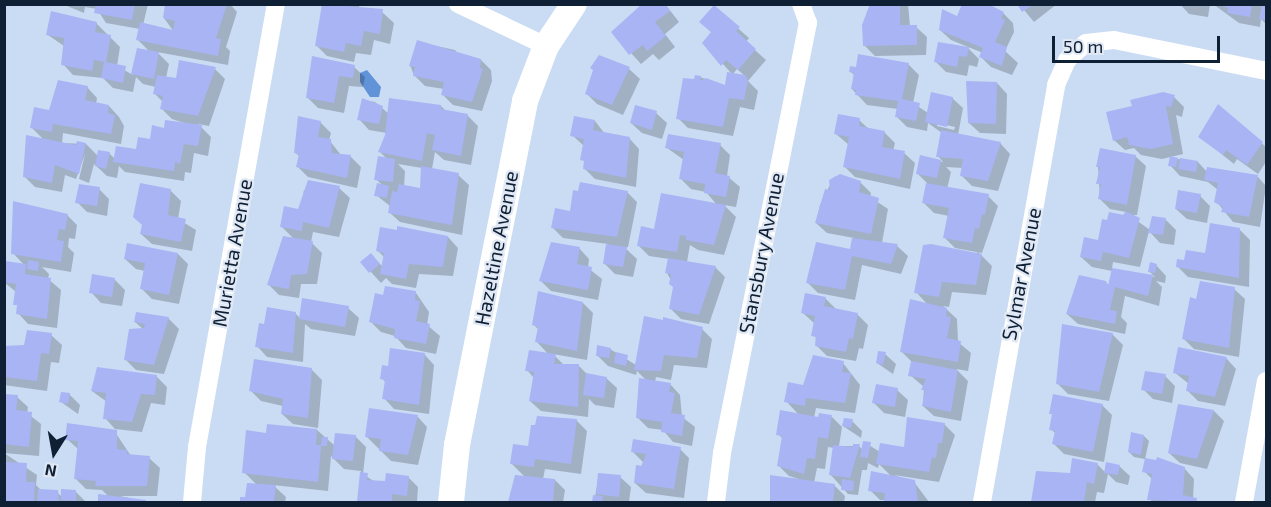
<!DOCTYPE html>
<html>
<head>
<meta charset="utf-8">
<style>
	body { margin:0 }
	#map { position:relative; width:1271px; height:507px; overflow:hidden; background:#cadcf3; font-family:"Exo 2",sans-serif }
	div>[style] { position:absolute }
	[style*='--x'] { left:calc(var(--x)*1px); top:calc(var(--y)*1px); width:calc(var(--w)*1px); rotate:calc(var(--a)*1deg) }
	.water>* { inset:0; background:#6193d8 }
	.shadow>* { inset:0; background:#0003 }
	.building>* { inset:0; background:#a9b4f4 }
	.street>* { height:18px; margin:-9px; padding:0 9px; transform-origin:9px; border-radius:9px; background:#fff }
	.secondary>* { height:26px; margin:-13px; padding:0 13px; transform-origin:13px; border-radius:13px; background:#fff }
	span { translate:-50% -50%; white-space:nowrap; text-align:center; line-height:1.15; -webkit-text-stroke:4.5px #dfe8f4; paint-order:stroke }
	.street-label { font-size:20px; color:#0f1f34 }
	.frame { position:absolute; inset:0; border:6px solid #0f1f34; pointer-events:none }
	.north { position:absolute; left:24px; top:423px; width:60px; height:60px; -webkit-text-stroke:4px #dfe8f4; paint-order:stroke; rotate:191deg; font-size:16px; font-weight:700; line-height:24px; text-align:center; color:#0f1f34 }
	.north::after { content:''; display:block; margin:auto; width:21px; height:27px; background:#0f1f34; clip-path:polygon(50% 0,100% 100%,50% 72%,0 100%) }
	.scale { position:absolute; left:1052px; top:36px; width:168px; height:27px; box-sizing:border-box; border:3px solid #0f1f34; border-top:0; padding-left:8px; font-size:18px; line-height:21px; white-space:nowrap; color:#0f1f34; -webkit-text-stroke:4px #dfe8f4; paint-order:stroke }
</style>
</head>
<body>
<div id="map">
	<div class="water">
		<i style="clip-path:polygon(367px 70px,381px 87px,379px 97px,370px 97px,360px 82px,360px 73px)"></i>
	</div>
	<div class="shadow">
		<i style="clip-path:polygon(62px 4px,148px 4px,143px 25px,174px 32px,164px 18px,166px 4px,230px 4px,237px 12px,226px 47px,230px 51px,228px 65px,157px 52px,169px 64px,166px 78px,177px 80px,215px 69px,225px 79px,209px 126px,198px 124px,211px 137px,208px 156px,194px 153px,191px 173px,185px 172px,184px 181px,125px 172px,119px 166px,117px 178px,107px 176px,94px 164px,89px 183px,79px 179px,85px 154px,76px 179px,65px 175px,62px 192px,35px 187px,24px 176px,44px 140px,31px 127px,87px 87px,97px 98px,96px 104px,109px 106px,119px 117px,124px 126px,121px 144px,63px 133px,62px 143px,86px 144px,98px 156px,109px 153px,115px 159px,193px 126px,172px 119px,162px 109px,163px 102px,155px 94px,156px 87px,143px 84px,136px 77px,133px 92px,113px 88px,103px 78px,73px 75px,63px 64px,64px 46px,48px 35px,96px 23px,120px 47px,117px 66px,133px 75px,138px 49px,150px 52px,138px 40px,140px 29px,106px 23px,97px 9px,85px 7px,84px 13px)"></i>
		<i style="clip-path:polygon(324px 4px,357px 4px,363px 11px,368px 8px,383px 13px,394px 23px,390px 44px,374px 40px,371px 55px,356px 53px,354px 62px,327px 56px,317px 46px)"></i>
		<i style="clip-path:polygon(665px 4px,679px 22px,665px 34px,675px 47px,659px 60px,653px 54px,641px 64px,613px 33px)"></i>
		<i style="clip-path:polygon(871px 4px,908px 4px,910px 27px,916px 27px,927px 37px,926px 55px,875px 56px,864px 45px,867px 11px,871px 11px)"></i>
		<i style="clip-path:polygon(1019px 4px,1057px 4px,1034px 22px)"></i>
		<i style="clip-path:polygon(1180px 4px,1210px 4px,1208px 17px,1189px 14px)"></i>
		<i style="clip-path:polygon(1213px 4px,1266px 4px,1266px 24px,1261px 19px,1260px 27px,1239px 23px)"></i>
		<i style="clip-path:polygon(evenodd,714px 7px,749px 38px,746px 42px,766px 60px,748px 81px,758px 91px,754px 110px,740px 107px,733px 136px,688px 128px,678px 118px,695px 81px,700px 77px,726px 87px,732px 74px,704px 43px,712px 33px,701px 22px,714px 7px,737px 69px,746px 77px,732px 75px,737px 69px)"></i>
		<i style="clip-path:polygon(1003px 13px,1013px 23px,1014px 32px,1005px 51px,1018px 63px,1012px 75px,991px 67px,981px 57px,983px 53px,951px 40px,940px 30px)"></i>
		<i style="clip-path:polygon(418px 42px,455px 50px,460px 56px,481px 60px,491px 70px,492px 81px,482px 111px,453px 105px,443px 95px,444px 89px,425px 86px,414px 75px,410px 65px)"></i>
		<i style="clip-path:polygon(968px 48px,979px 59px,977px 67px,969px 65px,967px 76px,946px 72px,936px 62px)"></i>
		<i style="clip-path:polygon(600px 57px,629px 69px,640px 79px,623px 115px,597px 104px,587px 94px)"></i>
		<i style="clip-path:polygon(313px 58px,354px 67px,365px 77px,363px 87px,349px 86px,344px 113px,318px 108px,307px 97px)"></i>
		<i style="clip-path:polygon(evenodd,908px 64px,919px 75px,913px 103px,928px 113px,952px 98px,963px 108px,958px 135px,1000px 143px,1010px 154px,998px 191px,972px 186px,962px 176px,963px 168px,946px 167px,951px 172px,947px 189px,988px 196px,998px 206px,982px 253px,955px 248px,945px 238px,949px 216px,934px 213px,923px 202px,930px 186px,918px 174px,921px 157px,943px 162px,938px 156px,942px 133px,928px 123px,927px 131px,907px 127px,897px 117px,898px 109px,867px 105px,852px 89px,855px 76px,851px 72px,908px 64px,937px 123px,955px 127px,954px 130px,937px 126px,937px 123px)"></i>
		<i style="clip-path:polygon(997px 83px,1007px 94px,1006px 134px,980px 133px,969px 123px)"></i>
		<i style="clip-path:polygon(1174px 97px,1184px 107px,1182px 117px,1176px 115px,1183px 154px,1162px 159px,1141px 155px,1134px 148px,1125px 150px,1114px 140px)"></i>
		<i style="clip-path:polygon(evenodd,363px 100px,375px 102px,389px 114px,441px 106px,447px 112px,468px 116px,478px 126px,471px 165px,444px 160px,435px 152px,432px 169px,458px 175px,469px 185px,462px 235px,400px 222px,389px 212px,390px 206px,376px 195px,383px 186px,376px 179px,387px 159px,380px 152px,387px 133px,369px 130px,359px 119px,363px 100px,398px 164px,422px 168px,422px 190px,404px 187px,405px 171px,398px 164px)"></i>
		<i style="clip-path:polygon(1219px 106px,1266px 147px,1266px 162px,1258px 174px,1237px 159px,1234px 164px,1199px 136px)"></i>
		<i style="clip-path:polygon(656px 113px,667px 123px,662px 139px,642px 133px,631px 123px)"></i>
		<i style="clip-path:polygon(859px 120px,870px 130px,884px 132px,895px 143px,893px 151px,904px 153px,915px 163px,910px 189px,855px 177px,845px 167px,849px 145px,836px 134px)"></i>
		<i style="clip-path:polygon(595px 121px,605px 134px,629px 138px,639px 149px,636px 187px,595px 179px,584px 168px,584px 146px,572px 135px)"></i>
		<i style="clip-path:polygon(320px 122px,331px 133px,329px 140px,341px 155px,351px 157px,361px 167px,357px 188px,308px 177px,298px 167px,300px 157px,295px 152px)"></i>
		<i style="clip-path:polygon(720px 145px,730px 155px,727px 176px,740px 187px,736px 207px,724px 205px,736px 217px,724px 255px,698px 250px,690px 245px,687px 262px,715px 267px,725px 277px,709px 324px,681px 319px,671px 309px,675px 288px,667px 273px,669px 259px,649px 256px,639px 246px,655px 231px,717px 205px,706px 192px,691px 189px,681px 179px,684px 160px,667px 148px)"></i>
		<i style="clip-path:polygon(1135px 156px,1146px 166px,1137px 215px,1129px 215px,1150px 230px,1153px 217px,1166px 220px,1176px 230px,1174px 245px,1160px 243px,1149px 231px,1140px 267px,1113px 262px,1112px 269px,1155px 277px,1149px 271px,1156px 265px,1166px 276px,1165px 283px,1156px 281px,1162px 287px,1159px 306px,1125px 296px,1121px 317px,1127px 323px,1125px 334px,1078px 324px,1067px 314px,1105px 282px,1110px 286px,1112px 271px,1092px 267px,1081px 257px,1126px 212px,1110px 209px,1100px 199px,1098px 166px)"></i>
		<i style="clip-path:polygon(1178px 159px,1198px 162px,1207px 172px,1258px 177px,1266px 186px,1260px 227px,1233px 222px,1216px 201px,1218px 190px,1208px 182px,1180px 176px,1170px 165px)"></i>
		<i style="clip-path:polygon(840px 176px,860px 182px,871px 193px,870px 197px,888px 209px,882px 243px,897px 246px,908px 256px,901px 274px,862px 265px,855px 300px,818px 293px,808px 283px,851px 250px,854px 238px,827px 233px,816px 223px,820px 205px,834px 177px)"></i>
		<i style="clip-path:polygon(339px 188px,350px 198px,339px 237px,313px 232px,311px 242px,322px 253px,317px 284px,301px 284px,299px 298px,279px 295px,268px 284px,294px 239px,281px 226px,300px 211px,304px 190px)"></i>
		<i style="clip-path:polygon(99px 189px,109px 199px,107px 216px,87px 212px,77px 202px)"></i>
		<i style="clip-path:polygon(170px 190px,181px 201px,178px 219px,196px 230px,192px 251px,152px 244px,141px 234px)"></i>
		<i style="clip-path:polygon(627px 192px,637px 202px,628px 247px,624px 247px,637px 259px,633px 277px,615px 274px,604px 263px,608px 244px,563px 238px,553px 228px)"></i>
		<i style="clip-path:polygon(1200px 196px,1210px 206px,1207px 223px,1187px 219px,1176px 209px)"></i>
		<i style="clip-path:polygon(67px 215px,77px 225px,75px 239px,69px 238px,68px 247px,74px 253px,71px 272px,42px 267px,49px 274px,48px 279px,61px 290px,57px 328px,28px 324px,18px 313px,16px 292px,4px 282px,4px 274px,25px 266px,13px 253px)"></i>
		<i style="clip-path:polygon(1240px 230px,1250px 240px,1249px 287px,1188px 277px,1177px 266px,1206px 255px)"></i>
		<i style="clip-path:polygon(448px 237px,458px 248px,453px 276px,419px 274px,416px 288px,392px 284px,386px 278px,381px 283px,362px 262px,371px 255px,383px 267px,385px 258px,377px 250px)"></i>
		<i style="clip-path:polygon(579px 248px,589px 259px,588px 268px,602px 279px,598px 300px,551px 291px,541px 281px)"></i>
		<i style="clip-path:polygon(978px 252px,992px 266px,986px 295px,952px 292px,949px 307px,943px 306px,957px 319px,958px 342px,971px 353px,968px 371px,956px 369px,968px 381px,961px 421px,934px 416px,923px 406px,924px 387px,910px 375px,912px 362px,901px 351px,928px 305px,916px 292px)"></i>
		<i style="clip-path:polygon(178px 254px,188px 264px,179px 304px,152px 299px,142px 289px,145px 271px,136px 269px,125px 259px)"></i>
		<i style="clip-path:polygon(114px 279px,125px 290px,122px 306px,101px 303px,91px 292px)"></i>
		<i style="clip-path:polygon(1234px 289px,1245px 299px,1239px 357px,1194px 349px,1184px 339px,1198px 300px)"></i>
		<i style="clip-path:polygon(416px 293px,429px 312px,427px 325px,440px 336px,436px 354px,406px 348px,395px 336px,381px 332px,371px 322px,385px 296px)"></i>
		<i style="clip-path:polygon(825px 298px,836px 309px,857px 314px,868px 325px,863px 349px,859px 348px,856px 361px,827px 356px,816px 345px,815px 324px,803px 313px)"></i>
		<i style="clip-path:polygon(583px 303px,593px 313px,587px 360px,553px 354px,565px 366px,579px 366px,588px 375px,606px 378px,617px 388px,614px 408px,595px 405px,589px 399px,588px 417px,541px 411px,530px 401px,534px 378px,527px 370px,549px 355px,537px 342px,539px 330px,534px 325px)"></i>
		<i style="clip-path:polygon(348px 308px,359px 318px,355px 336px,311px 329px,305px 324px,303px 362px,267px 357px,257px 346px,266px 326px,295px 313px,300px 318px)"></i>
		<i style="clip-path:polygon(168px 318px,179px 329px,164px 374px,136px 370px,126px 360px,143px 329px,135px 322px)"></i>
		<i style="clip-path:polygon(1063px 326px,1112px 334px,1123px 345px,1109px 401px,1068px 394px,1058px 384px)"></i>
		<i style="clip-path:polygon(702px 329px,712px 339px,707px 368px,674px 365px,671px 380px,656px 377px,655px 382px,670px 384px,680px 395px,682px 417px,695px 427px,692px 446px,673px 442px,663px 430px,648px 428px,638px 418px,647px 381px,637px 371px,636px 375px,608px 366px,597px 355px,610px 349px,636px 365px)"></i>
		<i style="clip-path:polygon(51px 335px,62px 345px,59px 363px,51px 362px,47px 391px,4px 385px,4px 346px,26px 346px)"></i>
		<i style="clip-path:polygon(424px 354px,434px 365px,429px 414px,394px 409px,384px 398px,386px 383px,382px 378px,389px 368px)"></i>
		<i style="clip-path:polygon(885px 354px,896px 364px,893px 374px,877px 363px)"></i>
		<i style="clip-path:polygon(1226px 358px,1236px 369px,1225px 406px,1198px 401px,1188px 391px,1189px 384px,1174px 372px)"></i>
		<i style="clip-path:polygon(843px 363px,860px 385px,855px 413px,816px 408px,814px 418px,832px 417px,842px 427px,839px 446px,859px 446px,863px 450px,864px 442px,880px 452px,905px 448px,944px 424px,955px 435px,939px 482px,894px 475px,914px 482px,929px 502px,880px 500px,870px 490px,892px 477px,879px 464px,878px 468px,868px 463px,867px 470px,862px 470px,858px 495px,848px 494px,830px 474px,834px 448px,828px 447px,825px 469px,817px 468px,814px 483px,835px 486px,845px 496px,844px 502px,772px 502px,772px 477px,799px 479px,789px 476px,778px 465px,783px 439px,778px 434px,799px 415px,786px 401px)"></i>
		<i style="clip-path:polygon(311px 369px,322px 380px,318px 428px,293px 424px,282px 414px,283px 406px,261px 401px,251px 391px)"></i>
		<i style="clip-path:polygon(156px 376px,167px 387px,165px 405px,151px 403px,142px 432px,115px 429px,105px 418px,107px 402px,92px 391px)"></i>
		<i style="clip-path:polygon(1165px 376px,1175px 386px,1172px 403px,1153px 399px,1143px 389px)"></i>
		<i style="clip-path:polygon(897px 390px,908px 400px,905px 417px,884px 413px,874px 403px)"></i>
		<i style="clip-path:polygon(69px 394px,80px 405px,78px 414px,61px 402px)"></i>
		<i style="clip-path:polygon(4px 395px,17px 397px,28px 407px,27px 413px,41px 424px,39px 456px,4px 453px)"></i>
		<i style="clip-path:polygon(1102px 405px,1112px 415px,1104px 462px,1064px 454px,1054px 444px,1056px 434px,1051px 429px)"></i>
		<i style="clip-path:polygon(1179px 405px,1214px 411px,1224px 421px,1207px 469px,1180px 463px,1169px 453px)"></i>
		<i style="clip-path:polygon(417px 416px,427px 427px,418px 465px,391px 461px,367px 437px)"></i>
		<i style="clip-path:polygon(576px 420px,587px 431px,581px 474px,545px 469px,543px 479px,555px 480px,565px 490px,563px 502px,509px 502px,511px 491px,515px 491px,525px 477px,512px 464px,530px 448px)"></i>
		<i style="clip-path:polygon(852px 421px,862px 431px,861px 438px,843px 426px)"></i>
		<i style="clip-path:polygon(103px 428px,117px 435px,131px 456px,149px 458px,160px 468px,157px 496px,120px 496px,147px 502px,99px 502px,100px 495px,108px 496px,102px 490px,86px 489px,75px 478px,79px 450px,67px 439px)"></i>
		<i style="clip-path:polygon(317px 430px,335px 446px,355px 436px,366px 447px,363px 474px,375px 482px,386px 483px,408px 477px,418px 487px,417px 502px,358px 502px,361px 471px,344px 469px,331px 456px,328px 491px,273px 485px,286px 497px,285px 502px,241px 502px,257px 485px,244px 472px,267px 435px)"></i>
		<i style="clip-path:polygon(1144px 436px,1149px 441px,1145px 459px,1134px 457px,1129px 452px)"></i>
		<i style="clip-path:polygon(678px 447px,689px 458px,684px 498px,646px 493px,635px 483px,643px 462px,633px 452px)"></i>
		<i style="clip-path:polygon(4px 453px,37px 475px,36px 485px,42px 491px,57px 492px,62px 497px,76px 492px,86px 502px,4px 502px)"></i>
		<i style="clip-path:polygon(1147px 460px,1164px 460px,1184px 468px,1194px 479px,1193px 499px,1200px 502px,1151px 502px,1153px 480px,1144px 471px)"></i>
		<i style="clip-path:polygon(1097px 464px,1106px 473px,1119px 466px,1130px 476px,1128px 485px,1116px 482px,1108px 474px,1104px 493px,1097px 492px,1095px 502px,1033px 502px,1071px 475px)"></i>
		<i style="clip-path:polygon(599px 475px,620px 477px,631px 487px,629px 502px,594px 502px)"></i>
	</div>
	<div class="building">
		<i style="clip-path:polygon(96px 4px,135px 4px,132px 20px,94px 13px)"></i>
		<i style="clip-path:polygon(165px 4px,227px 4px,216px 38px,221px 39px,218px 56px,136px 40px,140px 22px,173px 30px,175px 21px,163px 18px)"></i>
		<i style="clip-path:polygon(322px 4px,383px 9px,380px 34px,364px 31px,361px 46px,346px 43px,344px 52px,315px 46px)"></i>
		<i style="clip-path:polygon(642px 4px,665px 4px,670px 11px,655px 22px,666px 36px,647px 51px,643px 45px,629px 55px,611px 32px)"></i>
		<i style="clip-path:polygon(870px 4px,900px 4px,900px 25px,917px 25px,917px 45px,863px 46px,862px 25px)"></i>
		<i style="clip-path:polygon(962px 4px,988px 4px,1004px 12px,1001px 18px,1005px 20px,995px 42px,1007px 47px,1002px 66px,979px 57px,983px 48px,939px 30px,942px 9px,957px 16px)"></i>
		<i style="clip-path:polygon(1017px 4px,1035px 4px,1022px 12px)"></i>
		<i style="clip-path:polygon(1217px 4px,1252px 4px,1250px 17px,1227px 13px,1228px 8px)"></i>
		<i style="clip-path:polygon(714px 5px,740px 27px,736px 31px,756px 49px,738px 70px,726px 60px,721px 66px,702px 43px,711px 32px,699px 22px)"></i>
		<i style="clip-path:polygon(1262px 5px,1266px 5px,1266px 20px,1259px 19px)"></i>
		<i style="clip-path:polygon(51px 11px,97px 22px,95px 32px,111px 35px,106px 62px,126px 66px,123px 83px,101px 78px,104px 62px,94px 60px,92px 71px,61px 65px,64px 38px,46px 35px)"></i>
		<i style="clip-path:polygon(417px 40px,481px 59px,480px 68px,483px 69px,472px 102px,441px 95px,444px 82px,413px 76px,415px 67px,409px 66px)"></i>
		<i style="clip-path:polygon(938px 42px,969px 47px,967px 57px,959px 56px,957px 67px,934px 62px)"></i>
		<i style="clip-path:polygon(137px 48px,159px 52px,154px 79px,131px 74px)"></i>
		<i style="clip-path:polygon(858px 54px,909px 63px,902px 99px,920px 103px,916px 121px,895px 117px,898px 101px,855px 95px,856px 90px,851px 89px,854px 73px,849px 72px,850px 66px,856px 67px)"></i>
		<i style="clip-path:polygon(599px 55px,630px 67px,612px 105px,585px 94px,593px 70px,590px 68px)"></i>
		<i style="clip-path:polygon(312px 56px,355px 65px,353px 78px,339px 76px,334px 103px,306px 98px)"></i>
		<i style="clip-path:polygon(179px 60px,216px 67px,198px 116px,160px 109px,163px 96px,153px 94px,157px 75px,176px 78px)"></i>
		<i style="clip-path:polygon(727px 72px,745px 75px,748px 80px,744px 100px,729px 98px,723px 127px,676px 119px,683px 78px,694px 79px,695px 75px,701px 76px,700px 81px,706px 78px,725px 85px)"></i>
		<i style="clip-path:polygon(58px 80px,88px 86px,85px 100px,109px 105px,108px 113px,115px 115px,111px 134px,53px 124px,52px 132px,30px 128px,34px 107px,49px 110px)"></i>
		<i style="clip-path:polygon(966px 81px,997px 82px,996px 124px,968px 123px)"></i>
		<i style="clip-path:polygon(931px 92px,953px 97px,947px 127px,925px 122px)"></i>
		<i style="clip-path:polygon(1163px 92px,1175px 95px,1171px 107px,1166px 106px,1173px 144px,1151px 149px,1129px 145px,1127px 137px,1113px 141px,1106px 112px,1132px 106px,1130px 100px)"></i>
		<i style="clip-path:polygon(362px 98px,383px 106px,379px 124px,357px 120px)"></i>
		<i style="clip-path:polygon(389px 98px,441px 105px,441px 109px,468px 114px,461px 156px,432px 150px,435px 135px,427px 133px,422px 161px,378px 152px,385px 135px)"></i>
		<i style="clip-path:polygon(1218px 104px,1263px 142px,1247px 165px,1226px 150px,1223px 155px,1198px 137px)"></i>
		<i style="clip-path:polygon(635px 105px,657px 111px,652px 130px,630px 123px)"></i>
		<i style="clip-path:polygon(838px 114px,860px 118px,859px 126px,885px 131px,882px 147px,905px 151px,900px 179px,843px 167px,849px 137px,834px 134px)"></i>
		<i style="clip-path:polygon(298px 116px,321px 121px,318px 137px,331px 139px,332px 153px,351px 155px,347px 178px,296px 167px,299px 154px,294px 153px)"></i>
		<i style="clip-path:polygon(574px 116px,595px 120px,593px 130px,630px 137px,626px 178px,583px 169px,584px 161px,580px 160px,584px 139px,570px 136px)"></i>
		<i style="clip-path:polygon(165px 120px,202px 125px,198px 146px,184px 144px,180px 164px,175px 162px,174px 171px,113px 162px,116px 146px,136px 149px,138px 137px,150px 139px,152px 125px,164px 128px)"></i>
		<i style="clip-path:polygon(941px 130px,1001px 142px,988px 181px,960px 176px,963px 159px,936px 157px)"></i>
		<i style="clip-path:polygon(668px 134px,721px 143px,715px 173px,730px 176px,726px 197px,704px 193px,705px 184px,679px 179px,684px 152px,665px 148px)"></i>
		<i style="clip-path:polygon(26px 135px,76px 145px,77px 141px,86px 143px,79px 174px,55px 165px,52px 183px,23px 177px)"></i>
		<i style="clip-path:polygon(1100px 148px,1136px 155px,1127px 205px,1098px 199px,1101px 184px,1096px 184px,1100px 167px,1096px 167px)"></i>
		<i style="clip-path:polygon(98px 150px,110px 152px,106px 169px,95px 166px)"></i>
		<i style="clip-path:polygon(920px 155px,941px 160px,937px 178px,916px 174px)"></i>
		<i style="clip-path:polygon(378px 156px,395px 159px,393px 182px,374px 180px)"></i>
		<i style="clip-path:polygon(1170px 156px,1178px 158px,1176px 167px,1168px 166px)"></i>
		<i style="clip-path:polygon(1180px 158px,1198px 161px,1196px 172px,1178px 169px)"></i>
		<i style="clip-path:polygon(421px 166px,459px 173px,452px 225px,388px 213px,392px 191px,397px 192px,399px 184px,420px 188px)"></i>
		<i style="clip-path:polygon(1207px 167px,1258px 175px,1249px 217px,1221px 212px,1223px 207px,1214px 202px,1218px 183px,1204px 180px)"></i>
		<i style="clip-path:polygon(840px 174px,861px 181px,859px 192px,879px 198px,871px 234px,815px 223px,825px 189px,830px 190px,829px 180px)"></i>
		<i style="clip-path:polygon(308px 180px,340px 186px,329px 228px,303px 222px,302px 231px,280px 227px,284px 206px,298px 209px)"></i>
		<i style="clip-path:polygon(580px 182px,628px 191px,617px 237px,551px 228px,555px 208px,570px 211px,573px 190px,578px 191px)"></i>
		<i style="clip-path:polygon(140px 183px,171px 189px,168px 215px,186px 219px,181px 242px,140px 234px,142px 225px,133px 217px)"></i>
		<i style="clip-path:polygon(377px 183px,389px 186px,387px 198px,374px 196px)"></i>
		<i style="clip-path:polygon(926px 183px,989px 194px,985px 215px,982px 214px,979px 229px,975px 228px,972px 243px,943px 238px,949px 208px,922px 203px)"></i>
		<i style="clip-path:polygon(79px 184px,100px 187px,97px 206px,75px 203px)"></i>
		<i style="clip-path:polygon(1178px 190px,1201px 194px,1197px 213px,1175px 209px)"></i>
		<i style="clip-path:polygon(661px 193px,726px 205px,714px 245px,686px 240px,686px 236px,680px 235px,677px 252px,637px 246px,641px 226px,654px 229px)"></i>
		<i style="clip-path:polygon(13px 201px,68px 214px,65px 230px,59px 229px,57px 240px,64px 241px,61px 262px,11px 254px)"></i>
		<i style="clip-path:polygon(1125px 211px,1140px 218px,1129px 258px,1103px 252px,1101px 261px,1080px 257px,1084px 237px,1098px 240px,1102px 219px,1107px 220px,1109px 212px,1124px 215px)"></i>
		<i style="clip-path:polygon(1152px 216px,1166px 218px,1163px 235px,1148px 233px)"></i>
		<i style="clip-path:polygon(1210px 223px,1240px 228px,1239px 278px,1176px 267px,1177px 259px,1184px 260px,1186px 250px,1205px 253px)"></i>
		<i style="clip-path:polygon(397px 226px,448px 236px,443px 267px,409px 264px,406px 279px,380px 274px,384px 253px,376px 251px,380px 227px,397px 230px)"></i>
		<i style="clip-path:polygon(283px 236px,313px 241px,307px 274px,291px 275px,289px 289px,267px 285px)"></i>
		<i style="clip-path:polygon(852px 238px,898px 244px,891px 264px,852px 256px,845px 290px,806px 283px,816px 242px,850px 249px)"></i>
		<i style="clip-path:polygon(551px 242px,580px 247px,577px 264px,592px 267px,588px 290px,539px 281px)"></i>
		<i style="clip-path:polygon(127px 243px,178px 253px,169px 295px,140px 289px,145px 263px,124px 259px)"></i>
		<i style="clip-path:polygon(606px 244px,627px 247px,623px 267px,603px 264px)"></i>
		<i style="clip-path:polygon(931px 244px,982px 254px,976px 285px,942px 282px,939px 297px,914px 293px,923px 245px)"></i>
		<i style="clip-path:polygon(371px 253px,380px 264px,369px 273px,360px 262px)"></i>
		<i style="clip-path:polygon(668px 258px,716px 266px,699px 315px,669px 309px,673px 287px,669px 284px,671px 274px,665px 273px)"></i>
		<i style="clip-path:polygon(28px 260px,39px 262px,38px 271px,27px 269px)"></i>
		<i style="clip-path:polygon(5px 261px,26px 264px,25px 274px,51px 278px,47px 319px,16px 314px,17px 305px,13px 305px,16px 284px,4px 282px)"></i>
		<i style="clip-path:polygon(1150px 262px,1157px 264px,1155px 273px,1148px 272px)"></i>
		<i style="clip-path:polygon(1112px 268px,1153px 275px,1148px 296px,1115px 287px,1110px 310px,1117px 311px,1115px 324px,1066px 314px,1079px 275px,1106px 281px,1108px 286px)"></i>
		<i style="clip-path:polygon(92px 274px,115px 278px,112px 297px,89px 293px)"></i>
		<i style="clip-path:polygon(1200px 281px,1235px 287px,1229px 348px,1182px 339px,1190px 297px,1196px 299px)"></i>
		<i style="clip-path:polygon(385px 286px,416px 291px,415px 300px,420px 301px,416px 321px,430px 324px,426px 344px,394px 338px,395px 329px,369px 322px,375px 293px,383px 295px)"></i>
		<i style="clip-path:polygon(538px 291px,583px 302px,577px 351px,535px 342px,538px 327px,532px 325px)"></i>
		<i style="clip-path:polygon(805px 293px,826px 297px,824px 306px,858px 313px,853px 339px,849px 338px,846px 352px,815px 346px,816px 337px,811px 336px,815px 316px,801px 313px)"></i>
		<i style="clip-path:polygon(302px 298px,349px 306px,345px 327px,299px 319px)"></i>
		<i style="clip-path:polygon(910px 299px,947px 308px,946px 316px,951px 317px,947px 338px,961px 341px,958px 362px,900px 352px)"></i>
		<i style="clip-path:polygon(267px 307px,296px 312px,293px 353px,255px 347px,259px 323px,264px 324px)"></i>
		<i style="clip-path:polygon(136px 312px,169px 317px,154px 365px,124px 360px,129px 329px,144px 328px,145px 324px,134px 322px)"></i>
		<i style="clip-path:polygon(644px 316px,663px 320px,663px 317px,703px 327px,697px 358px,664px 355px,661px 371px,634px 370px)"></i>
		<i style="clip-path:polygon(1062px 324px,1113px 333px,1099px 392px,1056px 384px)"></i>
		<i style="clip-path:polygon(27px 330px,52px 333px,49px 354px,41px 353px,37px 381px,4px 377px,4px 346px,24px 345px)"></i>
		<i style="clip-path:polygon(597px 345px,611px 348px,609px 358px,596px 356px)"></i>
		<i style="clip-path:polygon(1178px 347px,1227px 357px,1215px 397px,1186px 391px,1189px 376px,1173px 373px)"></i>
		<i style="clip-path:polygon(390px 348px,425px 353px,419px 405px,382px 399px,385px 380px,380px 379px,382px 365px,388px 366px)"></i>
		<i style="clip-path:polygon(529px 350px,556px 354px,554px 364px,579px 364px,578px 407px,529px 401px,534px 372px,525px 371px)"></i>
		<i style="clip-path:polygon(878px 351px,886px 352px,883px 365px,876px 363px)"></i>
		<i style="clip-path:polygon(616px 352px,628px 355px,626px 366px,614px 363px)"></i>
		<i style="clip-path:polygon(813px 355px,844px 361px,842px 372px,851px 373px,845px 403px,806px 398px,805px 406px,784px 402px,788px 382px,803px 385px)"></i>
		<i style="clip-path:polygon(254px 359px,312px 368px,308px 418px,281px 414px,283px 399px,249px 391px)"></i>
		<i style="clip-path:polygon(911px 361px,958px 370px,951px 412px,922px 406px,925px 390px,921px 390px,926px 379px,908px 376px)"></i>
		<i style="clip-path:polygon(97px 367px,157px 375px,155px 395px,141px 394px,132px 422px,103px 419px,106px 393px,91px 391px)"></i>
		<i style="clip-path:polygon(1145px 371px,1166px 374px,1162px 394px,1141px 390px)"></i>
		<i style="clip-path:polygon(586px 373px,607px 377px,604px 398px,583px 395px)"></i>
		<i style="clip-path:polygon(639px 378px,671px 383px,669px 392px,675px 393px,671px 413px,685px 415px,682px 436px,661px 432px,662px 422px,636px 418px)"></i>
		<i style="clip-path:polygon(876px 384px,898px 388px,895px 407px,872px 403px)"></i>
		<i style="clip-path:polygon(61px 392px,70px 393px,68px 404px,59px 402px)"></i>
		<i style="clip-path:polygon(4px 394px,18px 395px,16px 410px,32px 412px,29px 447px,4px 444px)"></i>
		<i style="clip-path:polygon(1053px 394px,1103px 404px,1093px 452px,1052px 444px,1055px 431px,1049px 430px,1052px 414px,1049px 414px)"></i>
		<i style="clip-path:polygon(1178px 404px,1214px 410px,1197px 459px,1168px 453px)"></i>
		<i style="clip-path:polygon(369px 408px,418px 415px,408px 455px,379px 451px,381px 439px,365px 437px)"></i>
		<i style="clip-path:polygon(780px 410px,818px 417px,819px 413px,832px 415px,828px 439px,818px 437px,815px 459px,807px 458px,804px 474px,777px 466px,782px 436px,776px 435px)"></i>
		<i style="clip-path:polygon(537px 416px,577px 419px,571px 464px,535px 459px,534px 467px,510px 464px,513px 444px,528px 446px,531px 425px,535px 425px)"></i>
		<i style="clip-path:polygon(907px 417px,945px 423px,942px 443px,938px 443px,936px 458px,932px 457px,929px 472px,876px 464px,880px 443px,904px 447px)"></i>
		<i style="clip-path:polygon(844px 418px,853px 419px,851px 428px,842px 426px)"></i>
		<i style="clip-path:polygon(67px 423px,117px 430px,117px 449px,127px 450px,127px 454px,150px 456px,147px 486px,95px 486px,96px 481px,74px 479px,78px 441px,65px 440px)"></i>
		<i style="clip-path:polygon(267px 424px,317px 429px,316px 445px,321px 445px,322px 437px,328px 437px,327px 446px,321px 446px,318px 482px,242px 473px,246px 430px,266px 433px)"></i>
		<i style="clip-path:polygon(1131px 432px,1144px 435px,1141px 455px,1128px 452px)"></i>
		<i style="clip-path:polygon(335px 433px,356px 435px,353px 461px,332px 459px)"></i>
		<i style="clip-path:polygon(633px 439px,681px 447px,674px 489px,634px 483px,636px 465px,642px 466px,646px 454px,631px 452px)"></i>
		<i style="clip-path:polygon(863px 441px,871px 442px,868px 458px,860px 457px)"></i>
		<i style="clip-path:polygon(853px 444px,860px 444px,850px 478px,829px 475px,833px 445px,853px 447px)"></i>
		<i style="clip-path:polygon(4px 453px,6px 462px,27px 463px,26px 482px,35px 482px,34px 502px,4px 502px)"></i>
		<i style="clip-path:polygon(1157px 457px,1185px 467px,1183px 495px,1197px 498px,1196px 502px,1147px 500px,1152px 474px,1142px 472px,1145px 458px,1156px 460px)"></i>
		<i style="clip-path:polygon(1072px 458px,1098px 463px,1094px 484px,1087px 482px,1084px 502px,1031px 502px,1036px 471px,1070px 473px)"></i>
		<i style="clip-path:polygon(1106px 462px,1120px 465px,1118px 475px,1104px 473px)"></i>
		<i style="clip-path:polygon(871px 471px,915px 480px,918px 502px,884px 502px,885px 493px,868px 491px)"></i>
		<i style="clip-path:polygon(360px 472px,368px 473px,367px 480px,385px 481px,386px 473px,409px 476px,407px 496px,392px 494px,392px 502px,357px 502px)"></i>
		<i style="clip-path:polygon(598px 473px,621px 475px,619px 497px,596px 494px)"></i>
		<i style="clip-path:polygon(515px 475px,555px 479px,553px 502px,508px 502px)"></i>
		<i style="clip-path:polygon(770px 475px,835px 484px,833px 501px,770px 502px)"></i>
		<i style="clip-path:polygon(842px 479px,854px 481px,853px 491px,841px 490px)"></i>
		<i style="clip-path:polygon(247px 483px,276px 485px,274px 502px,240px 502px,240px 497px,245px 497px)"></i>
		<i style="clip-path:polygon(38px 489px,58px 490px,59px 502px,37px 502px)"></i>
		<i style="clip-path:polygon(61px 489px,76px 490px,76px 501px,61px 500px)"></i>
		<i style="clip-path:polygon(98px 494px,146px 500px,146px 502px,98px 502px)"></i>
		<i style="clip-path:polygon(593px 495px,603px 496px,602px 502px,592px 502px)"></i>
	</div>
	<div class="street">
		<i style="--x:458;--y:4;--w:98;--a:25.5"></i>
		<i style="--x:192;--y:502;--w:55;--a:-84.8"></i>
		<i style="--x:197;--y:447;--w:450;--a:-79.9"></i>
		<i style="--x:716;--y:502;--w:49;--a:-83"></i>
		<i style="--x:722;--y:453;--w:439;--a:-78.7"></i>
		<i style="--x:808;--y:23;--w:20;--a:-110"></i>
		<i style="--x:982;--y:502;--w:424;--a:-79.9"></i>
		<i style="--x:1056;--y:85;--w:27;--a:-66"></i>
		<i style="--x:1067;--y:60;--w:25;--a:-42"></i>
		<i style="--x:1086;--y:43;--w:28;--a:-6"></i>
		<i style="--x:1114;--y:40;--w:155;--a:11.5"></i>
		<i style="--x:1244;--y:502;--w:123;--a:-79.7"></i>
	</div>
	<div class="secondary">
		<i style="--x:451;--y:502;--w:57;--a:-84"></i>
		<i style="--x:457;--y:445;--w:351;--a:-78.8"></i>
		<i style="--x:525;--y:101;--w:59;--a:-69.1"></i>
		<i style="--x:546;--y:46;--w:50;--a:-56.3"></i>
	</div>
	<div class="street-label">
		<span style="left:496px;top:248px;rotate:-79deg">Hazeltine Avenue</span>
		<span style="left:232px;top:253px;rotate:-80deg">Murietta Avenue</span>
		<span style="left:761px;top:253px;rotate:-79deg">Stansbury Avenue</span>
		<span style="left:1021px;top:274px;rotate:-79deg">Sylmar Avenue</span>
	</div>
	<div class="frame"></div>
	<div class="north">N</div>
	<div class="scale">50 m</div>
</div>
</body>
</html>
